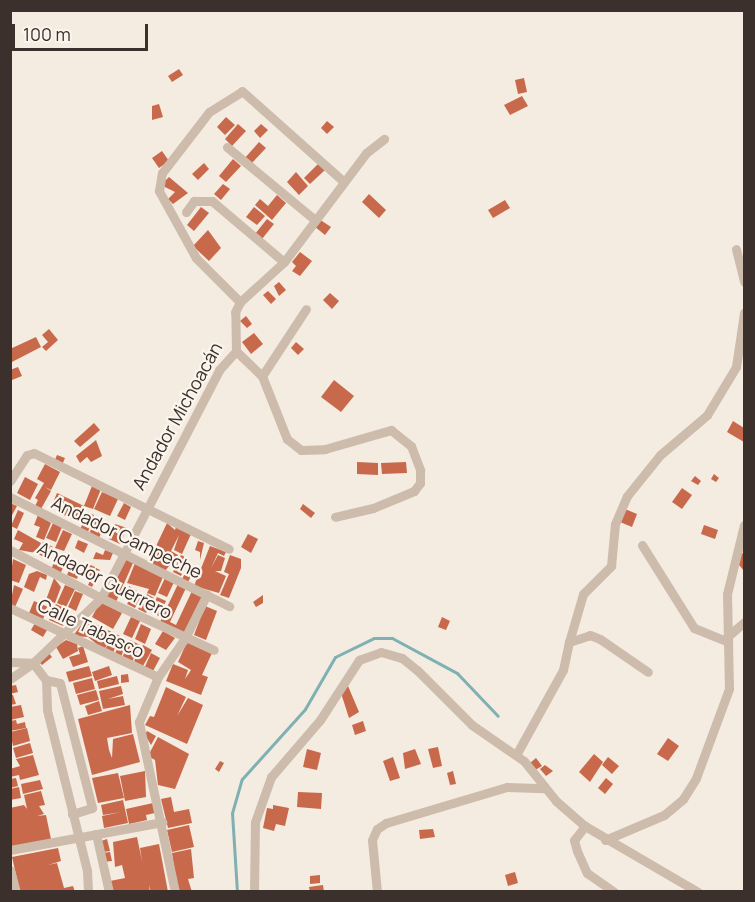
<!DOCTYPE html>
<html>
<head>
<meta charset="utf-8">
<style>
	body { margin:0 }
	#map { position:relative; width:755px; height:902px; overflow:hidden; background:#f4ebe1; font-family:Manrope,sans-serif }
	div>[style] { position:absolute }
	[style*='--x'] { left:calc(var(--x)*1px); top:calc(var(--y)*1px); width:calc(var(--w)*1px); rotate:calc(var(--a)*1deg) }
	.stream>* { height:3px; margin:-1.5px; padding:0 1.5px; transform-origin:1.5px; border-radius:1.5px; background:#7fb0b2 }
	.building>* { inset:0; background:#c8694b }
	.minor>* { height:9px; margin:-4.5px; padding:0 4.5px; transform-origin:4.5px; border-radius:4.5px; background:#cdbbac }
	span { translate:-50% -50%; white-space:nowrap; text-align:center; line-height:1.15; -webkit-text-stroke:4.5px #fbf5ee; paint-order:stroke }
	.street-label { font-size:18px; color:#3b302b }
	.frame { position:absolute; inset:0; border:12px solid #3b302b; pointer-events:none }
	.scale { position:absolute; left:12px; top:24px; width:136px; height:27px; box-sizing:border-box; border:3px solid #3b302b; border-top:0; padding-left:8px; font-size:18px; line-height:21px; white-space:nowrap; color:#3b302b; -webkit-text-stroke:4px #fbf5ee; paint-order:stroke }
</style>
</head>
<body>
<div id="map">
	<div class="stream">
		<i style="--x:237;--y:892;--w:79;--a:-93.6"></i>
		<i style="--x:232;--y:813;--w:35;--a:-74"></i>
		<i style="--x:242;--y:779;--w:94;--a:-48"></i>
		<i style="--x:305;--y:709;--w:60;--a:-60"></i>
		<i style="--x:335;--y:657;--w:43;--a:-26"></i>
		<i style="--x:374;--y:638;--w:18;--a:0"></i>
		<i style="--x:392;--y:638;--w:74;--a:28.3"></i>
		<i style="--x:457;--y:673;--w:59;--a:46.4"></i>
	</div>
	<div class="building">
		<i style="clip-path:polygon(179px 69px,183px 75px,172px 82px,168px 76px)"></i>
		<i style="clip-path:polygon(524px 78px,527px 92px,518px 94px,515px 80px)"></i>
		<i style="clip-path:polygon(522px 96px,528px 106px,510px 115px,504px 105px)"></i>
		<i style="clip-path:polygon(159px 104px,163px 117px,152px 120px,152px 106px)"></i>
		<i style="clip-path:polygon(226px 117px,235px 125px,225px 135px,217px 127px)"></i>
		<i style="clip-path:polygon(327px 121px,334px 127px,327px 134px,321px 128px)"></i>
		<i style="clip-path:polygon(238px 124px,246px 131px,232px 146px,225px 139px)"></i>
		<i style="clip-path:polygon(261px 124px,268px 130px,260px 138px,254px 131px)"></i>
		<i style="clip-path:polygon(259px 142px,266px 148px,250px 165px,244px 159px)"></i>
		<i style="clip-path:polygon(162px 151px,169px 161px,159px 168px,152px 158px)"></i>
		<i style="clip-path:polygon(233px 159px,241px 166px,226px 182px,219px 176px)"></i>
		<i style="clip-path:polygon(320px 162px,326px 169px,310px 184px,304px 178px)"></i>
		<i style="clip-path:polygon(204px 163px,209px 169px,198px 180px,192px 174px)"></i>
		<i style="clip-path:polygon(296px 172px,308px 186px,299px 195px,287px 182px)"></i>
		<i style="clip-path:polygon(169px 177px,188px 193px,173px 204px,168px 199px,175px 192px,161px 185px)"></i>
		<i style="clip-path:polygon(223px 184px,230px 189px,221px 200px,214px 194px)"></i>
		<i style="clip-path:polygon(369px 194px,386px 210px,379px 218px,362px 202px)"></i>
		<i style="clip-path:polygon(277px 195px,286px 203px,272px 220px,255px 205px,260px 199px,268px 206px)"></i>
		<i style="clip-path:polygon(505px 200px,510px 208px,493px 218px,488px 210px)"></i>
		<i style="clip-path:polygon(201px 207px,209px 213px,194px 231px,187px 225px)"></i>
		<i style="clip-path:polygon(254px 207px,265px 216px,257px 225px,246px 217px)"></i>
		<i style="clip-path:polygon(267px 219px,274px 224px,262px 239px,255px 234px)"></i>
		<i style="clip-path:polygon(319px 219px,331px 227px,325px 235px,314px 226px)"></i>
		<i style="clip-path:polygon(208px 230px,221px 248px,209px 261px,193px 246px)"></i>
		<i style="clip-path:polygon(300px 252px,312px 261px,300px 276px,292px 271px,296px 266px,292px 262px)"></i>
		<i style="clip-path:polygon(279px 282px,286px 290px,279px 296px,274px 286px)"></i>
		<i style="clip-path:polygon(268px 291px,276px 299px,271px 304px,263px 295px)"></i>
		<i style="clip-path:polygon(330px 293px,339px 301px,332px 309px,323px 300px)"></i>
		<i style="clip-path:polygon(246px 316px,252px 324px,247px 328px,240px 321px)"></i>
		<i style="clip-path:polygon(49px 329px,58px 340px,46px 351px,42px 347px,48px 342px,42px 335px)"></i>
		<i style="clip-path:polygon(254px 333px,263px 344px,251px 354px,242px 342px)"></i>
		<i style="clip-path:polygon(36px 337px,41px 347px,10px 363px,10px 349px)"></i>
		<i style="clip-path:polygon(296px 342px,304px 349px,298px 355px,291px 348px)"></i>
		<i style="clip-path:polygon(18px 367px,22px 376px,12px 380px,10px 370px)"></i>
		<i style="clip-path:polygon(334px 380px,354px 396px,341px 412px,321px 397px)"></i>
		<i style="clip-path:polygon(733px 421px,744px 428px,744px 442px,727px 432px)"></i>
		<i style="clip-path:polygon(94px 423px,100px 430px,80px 447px,74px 441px)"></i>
		<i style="clip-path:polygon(96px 440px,102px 456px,91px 462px,87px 457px,80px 463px,76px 456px)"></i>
		<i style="clip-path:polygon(57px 455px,65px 458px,62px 465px,54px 462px)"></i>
		<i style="clip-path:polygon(357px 462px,378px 463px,378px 475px,357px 474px)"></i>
		<i style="clip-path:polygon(406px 462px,407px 473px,382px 474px,381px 463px)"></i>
		<i style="clip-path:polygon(45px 464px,60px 472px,51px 490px,45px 487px,51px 491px,41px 509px,35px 506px,38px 500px,35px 498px,44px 483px,37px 479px)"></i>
		<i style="clip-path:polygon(714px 474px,719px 478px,716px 482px,711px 479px)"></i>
		<i style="clip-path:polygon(695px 476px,701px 481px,698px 485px,691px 481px)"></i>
		<i style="clip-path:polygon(25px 477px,38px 484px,30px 500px,17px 493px)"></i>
		<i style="clip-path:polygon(92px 486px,101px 489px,93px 509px,84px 506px)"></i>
		<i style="clip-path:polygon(682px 488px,692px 495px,682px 509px,672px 502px)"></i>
		<i style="clip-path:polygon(102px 492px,118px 499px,110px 516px,94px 509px)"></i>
		<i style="clip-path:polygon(57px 493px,84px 506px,77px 522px,58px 512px,60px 508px,52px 505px)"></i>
		<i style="clip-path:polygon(10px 503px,17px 506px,10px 519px)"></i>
		<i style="clip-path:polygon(124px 503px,131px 507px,125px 520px,117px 516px)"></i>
		<i style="clip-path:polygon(303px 504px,315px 513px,311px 518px,300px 509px)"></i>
		<i style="clip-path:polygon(625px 509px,637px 514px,632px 527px,620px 522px)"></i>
		<i style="clip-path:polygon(18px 510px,24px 513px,17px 529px,11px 526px)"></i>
		<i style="clip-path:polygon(87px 512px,94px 515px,88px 532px,80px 530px)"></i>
		<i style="clip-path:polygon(38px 515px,51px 523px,44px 540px,36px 537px,40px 527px,34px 525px)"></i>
		<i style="clip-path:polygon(96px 517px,106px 522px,99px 538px,89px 534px)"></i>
		<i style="clip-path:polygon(53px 523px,62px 527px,56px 542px,46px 538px)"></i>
		<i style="clip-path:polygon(167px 523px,175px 530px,176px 527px,191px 534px,182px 554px,174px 550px,179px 535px,171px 551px,178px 555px,165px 571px,148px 563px)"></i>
		<i style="clip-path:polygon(115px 524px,127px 528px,120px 544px,109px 539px)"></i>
		<i style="clip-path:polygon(704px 525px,718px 530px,715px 539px,701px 534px)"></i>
		<i style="clip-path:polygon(18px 530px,41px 543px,36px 553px,19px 550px,23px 543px,14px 539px)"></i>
		<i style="clip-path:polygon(63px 530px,72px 534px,64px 551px,55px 548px)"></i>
		<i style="clip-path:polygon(248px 534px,258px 539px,251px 553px,241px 547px)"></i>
		<i style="clip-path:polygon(78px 540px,88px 544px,84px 553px,75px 548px)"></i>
		<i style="clip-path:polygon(198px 541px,204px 543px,200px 560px,200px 552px,195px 550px)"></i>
		<i style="clip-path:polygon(43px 542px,53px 547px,48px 559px,38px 554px)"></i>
		<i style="clip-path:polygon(143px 543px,152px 548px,148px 557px,139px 552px)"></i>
		<i style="clip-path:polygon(210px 546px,226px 552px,224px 556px,218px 553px,211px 568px,218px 555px,225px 558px,221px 571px,215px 571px,226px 576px,219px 593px,194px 586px)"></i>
		<i style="clip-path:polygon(105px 550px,113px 553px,110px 560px,93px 559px,96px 552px,103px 555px)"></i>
		<i style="clip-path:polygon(744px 552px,744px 571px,735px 560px)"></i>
		<i style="clip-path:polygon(181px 555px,189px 559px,181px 576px,173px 572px)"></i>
		<i style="clip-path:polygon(230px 555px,241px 559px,241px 568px,229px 598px,220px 595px,229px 574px,224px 572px)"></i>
		<i style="clip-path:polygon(13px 559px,26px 565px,19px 583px,10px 580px)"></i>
		<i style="clip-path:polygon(56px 559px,65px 564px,60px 574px,51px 569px)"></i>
		<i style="clip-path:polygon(125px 559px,133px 563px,116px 602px,105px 598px)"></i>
		<i style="clip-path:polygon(86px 563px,95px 567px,91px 576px,82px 572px)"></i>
		<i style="clip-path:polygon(135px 563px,163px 577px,155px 596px,147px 593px,149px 589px,127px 583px)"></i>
		<i style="clip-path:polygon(71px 566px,80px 569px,77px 579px,67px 575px)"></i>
		<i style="clip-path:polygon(96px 568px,100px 570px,92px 587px,88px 585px)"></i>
		<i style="clip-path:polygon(188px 568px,194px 571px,188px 582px,182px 579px)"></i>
		<i style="clip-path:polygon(37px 571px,47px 575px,46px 580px,40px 577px,34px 592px,24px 587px,29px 574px)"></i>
		<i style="clip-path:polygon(54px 578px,61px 587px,55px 603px,46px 600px)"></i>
		<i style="clip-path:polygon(165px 578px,174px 582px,167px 597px,158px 593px)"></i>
		<i style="clip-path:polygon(178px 584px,186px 588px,170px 622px,176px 625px,192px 591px,203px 596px,185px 634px,160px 622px)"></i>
		<i style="clip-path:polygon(14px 585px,23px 589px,15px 607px,10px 605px)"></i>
		<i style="clip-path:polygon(65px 585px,75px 589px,66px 607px,57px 603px)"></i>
		<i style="clip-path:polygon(129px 586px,142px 594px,135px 608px,127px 604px,132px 596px,126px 593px)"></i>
		<i style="clip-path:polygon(75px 591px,83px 594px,76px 611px,68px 607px)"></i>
		<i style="clip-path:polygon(147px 594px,154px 598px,146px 613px,138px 609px)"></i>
		<i style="clip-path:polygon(263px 595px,263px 603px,256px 607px,253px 602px)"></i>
		<i style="clip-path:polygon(157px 597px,166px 601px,159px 616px,150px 612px)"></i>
		<i style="clip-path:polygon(34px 601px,48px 607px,43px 619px,29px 613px)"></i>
		<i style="clip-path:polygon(100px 602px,122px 613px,113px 629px,92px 617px)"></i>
		<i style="clip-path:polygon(56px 604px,70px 611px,63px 626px,49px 620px)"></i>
		<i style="clip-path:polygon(205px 606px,217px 611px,206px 640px,194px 635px)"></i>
		<i style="clip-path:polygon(131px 617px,140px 621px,132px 638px,123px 634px)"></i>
		<i style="clip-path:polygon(442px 617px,450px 621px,446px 630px,438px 627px)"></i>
		<i style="clip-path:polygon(86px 618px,93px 621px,90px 630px,93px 623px,120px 636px,113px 653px,105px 650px,109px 641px,104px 650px,88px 637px,73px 636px)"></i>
		<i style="clip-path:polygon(35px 623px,47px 630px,43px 637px,31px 630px)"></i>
		<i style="clip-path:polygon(141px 624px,151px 629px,145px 644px,135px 639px)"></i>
		<i style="clip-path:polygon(163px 631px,175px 638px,166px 650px,155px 644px)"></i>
		<i style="clip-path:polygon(66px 640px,77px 644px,78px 651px,63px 659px,56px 647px)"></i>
		<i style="clip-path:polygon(130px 640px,140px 645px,132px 662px,122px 658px)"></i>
		<i style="clip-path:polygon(187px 642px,212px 653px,202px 675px,208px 677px,201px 695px,166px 681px,173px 664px,188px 670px,185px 679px,191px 670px,178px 662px)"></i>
		<i style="clip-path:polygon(143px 645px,152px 650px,143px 666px,134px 661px)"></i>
		<i style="clip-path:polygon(83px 646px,88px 662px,73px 667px,69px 657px,80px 654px,78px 648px)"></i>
		<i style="clip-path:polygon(118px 646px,124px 649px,121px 657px,115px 654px)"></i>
		<i style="clip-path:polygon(48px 652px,52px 657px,42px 665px,37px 660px)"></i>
		<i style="clip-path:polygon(151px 653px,160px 658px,152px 673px,144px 669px)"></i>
		<i style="clip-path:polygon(89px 666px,92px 676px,69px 682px,66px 672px)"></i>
		<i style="clip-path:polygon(109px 666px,112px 675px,95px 681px,92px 672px)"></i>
		<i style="clip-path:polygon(128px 674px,129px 682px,121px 683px,121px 675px)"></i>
		<i style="clip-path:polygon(117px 676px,119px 684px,99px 689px,97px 681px)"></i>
		<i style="clip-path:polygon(92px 678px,95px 689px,76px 694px,73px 683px)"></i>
		<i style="clip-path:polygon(16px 685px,18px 692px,10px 694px,10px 686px)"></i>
		<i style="clip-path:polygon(121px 686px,123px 694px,108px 699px,123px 696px,125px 705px,103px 709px,99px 691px)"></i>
		<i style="clip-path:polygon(348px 686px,359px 712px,349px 718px,340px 690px)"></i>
		<i style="clip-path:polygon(166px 687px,186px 697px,177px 716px,188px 698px,203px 705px,187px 744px,145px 725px,150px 716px,154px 717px)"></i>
		<i style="clip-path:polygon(96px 690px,99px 700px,80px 705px,77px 695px)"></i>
		<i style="clip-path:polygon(10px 695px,13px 695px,16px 704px,10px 705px)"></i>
		<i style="clip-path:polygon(99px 701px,102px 711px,88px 715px,85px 706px)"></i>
		<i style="clip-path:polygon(21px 705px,24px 717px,10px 720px,10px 707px)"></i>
		<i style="clip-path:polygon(130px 705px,132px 733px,107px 738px,109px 750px,112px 758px,113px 739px,133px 734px,140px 762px,92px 775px,78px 719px)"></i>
		<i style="clip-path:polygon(16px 720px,17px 724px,25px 722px,26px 728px,10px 731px,10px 721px)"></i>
		<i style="clip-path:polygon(363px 721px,366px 731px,355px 735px,352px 725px)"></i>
		<i style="clip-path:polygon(27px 728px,30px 741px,13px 746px,10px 732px)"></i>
		<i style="clip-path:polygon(147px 731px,156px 736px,151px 745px,145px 735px)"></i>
		<i style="clip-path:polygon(158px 737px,189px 754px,175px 789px,158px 785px,155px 760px,148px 756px)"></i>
		<i style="clip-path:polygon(668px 738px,679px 746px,668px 761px,657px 754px)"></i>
		<i style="clip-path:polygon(30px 743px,33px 753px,16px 758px,13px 748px)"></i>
		<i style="clip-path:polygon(438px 747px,442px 766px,433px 768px,428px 749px)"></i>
		<i style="clip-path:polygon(307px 749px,321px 753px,317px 770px,303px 767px)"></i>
		<i style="clip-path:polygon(415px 749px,421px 764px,405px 769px,403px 753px)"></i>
		<i style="clip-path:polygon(594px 754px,603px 762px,590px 782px,579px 772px)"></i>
		<i style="clip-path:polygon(33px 755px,39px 775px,20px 780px,19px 775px,10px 777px,10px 769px,20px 766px,16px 759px)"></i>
		<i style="clip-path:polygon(393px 757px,400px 778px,390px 781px,383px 761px)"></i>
		<i style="clip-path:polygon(608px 757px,619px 766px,612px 774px,602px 765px)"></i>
		<i style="clip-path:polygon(536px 758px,542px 766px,535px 770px,530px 763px)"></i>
		<i style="clip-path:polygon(220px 761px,224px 763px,219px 772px,215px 769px)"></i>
		<i style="clip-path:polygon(545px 765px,553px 771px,546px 776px,540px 769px)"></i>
		<i style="clip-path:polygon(145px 771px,146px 797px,125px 801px,120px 776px)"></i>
		<i style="clip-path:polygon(453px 771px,456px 784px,450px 785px,447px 773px)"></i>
		<i style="clip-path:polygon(118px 773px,124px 798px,98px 803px,92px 778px)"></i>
		<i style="clip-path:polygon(16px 778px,18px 786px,10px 788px,10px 779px)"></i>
		<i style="clip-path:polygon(606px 778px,613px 784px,605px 794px,598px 788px)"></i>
		<i style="clip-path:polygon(40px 780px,43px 789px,23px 794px,21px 784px)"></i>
		<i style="clip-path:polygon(19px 787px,21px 798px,10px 800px,10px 789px)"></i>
		<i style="clip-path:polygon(41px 791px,45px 805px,39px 806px,44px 814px,37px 816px,46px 815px,51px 839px,10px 849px,10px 808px,24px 805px,27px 809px,24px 795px)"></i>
		<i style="clip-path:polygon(298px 792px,322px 793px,321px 809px,297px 807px)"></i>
		<i style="clip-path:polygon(171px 797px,174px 812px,189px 809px,192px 823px,168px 828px,161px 799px)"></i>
		<i style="clip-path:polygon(123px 800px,128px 823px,104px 828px,102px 816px,121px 812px,103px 815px,101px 805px)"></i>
		<i style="clip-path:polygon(153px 803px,155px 813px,146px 815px,147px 820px,129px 824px,126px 809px)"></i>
		<i style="clip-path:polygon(273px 805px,289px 808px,285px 826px,276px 824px,274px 831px,263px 828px,267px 808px,273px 809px)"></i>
		<i style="clip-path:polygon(189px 825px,194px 847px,172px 852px,167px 830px)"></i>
		<i style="clip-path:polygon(433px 829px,435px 837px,420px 839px,419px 830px)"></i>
		<i style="clip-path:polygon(137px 837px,142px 861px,140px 848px,159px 844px,168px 892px,151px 892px,149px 885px,150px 892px,112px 892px,110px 881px,125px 878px,122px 865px,115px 867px,113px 842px)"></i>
		<i style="clip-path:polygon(107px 839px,110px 851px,103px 852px,101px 841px)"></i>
		<i style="clip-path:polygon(58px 848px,61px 861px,48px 865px,57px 863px,64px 888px,73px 886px,75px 892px,20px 892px,12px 857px)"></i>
		<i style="clip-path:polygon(191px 849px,194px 878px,188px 879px,192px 892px,178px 892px,172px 853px)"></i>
		<i style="clip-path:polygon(110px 852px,112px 861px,103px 862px,102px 853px)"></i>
		<i style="clip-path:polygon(515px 872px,518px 883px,508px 886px,505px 875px)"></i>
		<i style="clip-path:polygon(320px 875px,320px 883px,310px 884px,310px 876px)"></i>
		<i style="clip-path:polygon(323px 885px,324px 892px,310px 892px,309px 887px)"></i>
	</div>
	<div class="minor">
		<i style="--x:227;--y:147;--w:114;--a:39.7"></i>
		<i style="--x:186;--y:212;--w:14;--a:-54"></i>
		<i style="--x:194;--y:201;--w:18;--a:0"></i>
		<i style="--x:212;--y:201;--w:94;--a:40.3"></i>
		<i style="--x:736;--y:249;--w:34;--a:76"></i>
		<i style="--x:240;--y:302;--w:62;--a:-135"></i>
		<i style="--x:196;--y:258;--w:77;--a:-118.9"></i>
		<i style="--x:159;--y:191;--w:18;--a:-81"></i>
		<i style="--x:162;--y:173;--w:77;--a:-52.4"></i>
		<i style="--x:209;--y:112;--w:39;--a:-32"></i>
		<i style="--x:242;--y:91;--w:135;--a:41.7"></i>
		<i style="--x:236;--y:351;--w:36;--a:44"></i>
		<i style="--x:262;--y:376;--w:68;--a:68.4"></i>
		<i style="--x:287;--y:439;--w:18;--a:38"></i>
		<i style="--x:301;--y:450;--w:24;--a:-2"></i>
		<i style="--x:325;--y:449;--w:69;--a:-16.1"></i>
		<i style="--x:391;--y:430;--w:26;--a:39"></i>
		<i style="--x:411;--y:446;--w:26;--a:69"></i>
		<i style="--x:420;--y:470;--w:13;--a:90"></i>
		<i style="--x:420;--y:483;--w:10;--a:127"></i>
		<i style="--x:414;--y:491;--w:44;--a:157.5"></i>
		<i style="--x:373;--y:508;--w:39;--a:167"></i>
		<i style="--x:262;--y:376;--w:80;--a:-56.7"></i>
		<i style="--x:10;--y:481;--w:31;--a:-57"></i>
		<i style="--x:27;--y:455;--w:7;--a:-16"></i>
		<i style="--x:34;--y:453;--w:217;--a:26.2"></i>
		<i style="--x:10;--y:497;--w:245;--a:26.5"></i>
		<i style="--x:642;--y:545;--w:98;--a:57.9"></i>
		<i style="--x:694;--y:628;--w:37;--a:22"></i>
		<i style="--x:10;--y:550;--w:103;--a:27.8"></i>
		<i style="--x:101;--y:598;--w:124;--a:24.7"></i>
		<i style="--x:10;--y:608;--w:163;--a:25"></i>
		<i style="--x:727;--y:637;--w:23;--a:-41"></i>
		<i style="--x:569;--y:642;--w:50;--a:-73.7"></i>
		<i style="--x:583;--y:594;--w:40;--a:-45"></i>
		<i style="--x:611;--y:566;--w:42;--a:-84.6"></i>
		<i style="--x:615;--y:524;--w:30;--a:-67"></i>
		<i style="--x:627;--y:496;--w:53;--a:-51.2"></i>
		<i style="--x:660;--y:455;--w:62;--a:-40.4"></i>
		<i style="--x:707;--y:415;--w:56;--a:-58.9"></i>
		<i style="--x:736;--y:367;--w:55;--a:-81.6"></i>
		<i style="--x:10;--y:662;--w:23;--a:2"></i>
		<i style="--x:33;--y:663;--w:21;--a:53"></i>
		<i style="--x:46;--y:680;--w:30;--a:88"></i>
		<i style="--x:47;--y:710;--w:166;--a:76"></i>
		<i style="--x:87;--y:871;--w:21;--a:87"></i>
		<i style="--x:10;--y:679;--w:28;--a:-35"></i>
		<i style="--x:33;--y:663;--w:94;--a:-43.7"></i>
		<i style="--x:101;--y:598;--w:257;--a:-62.6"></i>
		<i style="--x:219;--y:370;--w:25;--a:-48"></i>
		<i style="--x:236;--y:351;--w:39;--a:-91"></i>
		<i style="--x:235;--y:312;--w:11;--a:-63"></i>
		<i style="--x:240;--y:302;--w:59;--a:-42.3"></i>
		<i style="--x:284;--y:262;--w:136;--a:-53"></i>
		<i style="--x:366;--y:153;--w:23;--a:-38"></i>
		<i style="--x:46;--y:680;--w:14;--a:12"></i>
		<i style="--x:60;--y:683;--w:129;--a:75.6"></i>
		<i style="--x:92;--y:808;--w:21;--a:163"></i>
		<i style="--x:516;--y:755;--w:97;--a:-61.1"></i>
		<i style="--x:563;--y:670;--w:29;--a:-78"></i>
		<i style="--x:569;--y:642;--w:22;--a:-18"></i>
		<i style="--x:590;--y:635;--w:11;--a:22"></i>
		<i style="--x:600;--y:639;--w:58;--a:34.5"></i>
		<i style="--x:585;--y:826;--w:18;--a:128"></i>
		<i style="--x:574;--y:840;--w:11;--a:75"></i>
		<i style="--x:577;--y:851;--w:24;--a:66"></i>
		<i style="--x:587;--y:873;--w:33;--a:35"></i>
		<i style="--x:96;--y:834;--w:59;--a:77.4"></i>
		<i style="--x:605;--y:840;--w:64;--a:-23"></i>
		<i style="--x:664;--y:815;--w:25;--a:-40"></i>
		<i style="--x:683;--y:799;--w:25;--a:-58"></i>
		<i style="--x:696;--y:778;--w:95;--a:-69.7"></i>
		<i style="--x:729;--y:689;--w:95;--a:-91.2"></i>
		<i style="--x:727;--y:594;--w:71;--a:-76.2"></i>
		<i style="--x:10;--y:850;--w:155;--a:-10.4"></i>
		<i style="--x:10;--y:870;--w:23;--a:75"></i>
		<i style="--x:175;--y:892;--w:174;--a:-102"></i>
		<i style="--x:139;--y:722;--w:49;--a:-67.1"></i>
		<i style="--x:158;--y:677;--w:47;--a:-55.3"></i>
		<i style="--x:185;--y:638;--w:49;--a:-63.4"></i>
		<i style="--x:254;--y:892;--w:70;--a:-89.2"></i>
		<i style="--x:255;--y:822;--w:48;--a:-70.4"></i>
		<i style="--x:271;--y:777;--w:75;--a:-49.3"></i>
		<i style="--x:320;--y:720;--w:72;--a:-57"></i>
		<i style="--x:359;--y:660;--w:23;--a:-20"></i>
		<i style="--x:381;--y:652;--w:22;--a:16"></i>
		<i style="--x:402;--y:658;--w:19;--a:39"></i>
		<i style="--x:417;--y:670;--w:78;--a:45"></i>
		<i style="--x:472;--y:725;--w:63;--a:34.7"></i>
		<i style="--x:524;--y:761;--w:51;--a:51.3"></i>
		<i style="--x:556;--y:801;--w:38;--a:41"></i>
		<i style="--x:585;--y:826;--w:131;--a:30.3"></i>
		<i style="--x:377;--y:892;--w:52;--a:-95.5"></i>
		<i style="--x:372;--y:840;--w:12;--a:-66"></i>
		<i style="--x:377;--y:829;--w:11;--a:-34"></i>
		<i style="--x:386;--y:823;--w:126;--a:-16.6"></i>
		<i style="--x:507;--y:787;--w:37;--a:2"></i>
	</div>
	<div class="street-label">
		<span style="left:177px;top:416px;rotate:-61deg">Andador Michoacán</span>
		<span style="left:127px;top:537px;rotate:26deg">Andador Campeche</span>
		<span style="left:105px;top:580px;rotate:27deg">Andador Guerrero</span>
		<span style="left:91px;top:628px;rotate:25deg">Calle Tabasco</span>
	</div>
	<div class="frame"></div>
	<div class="scale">100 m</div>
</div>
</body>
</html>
